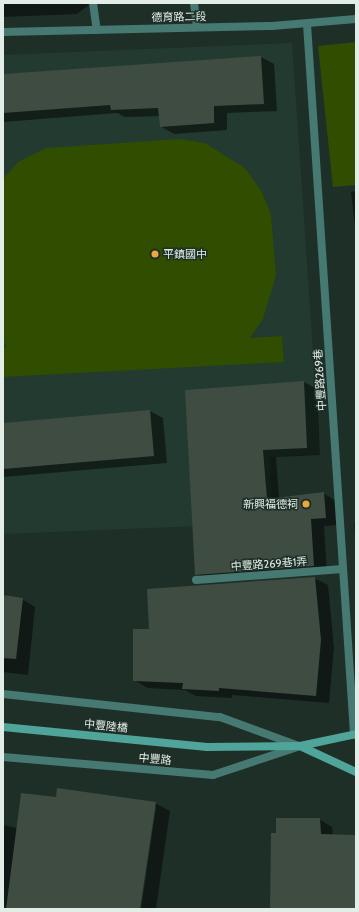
<!DOCTYPE html>
<html>
<head>
<meta charset="utf-8">
<style>
	body { margin:0 }
	#map { position:relative; width:359px; height:912px; overflow:hidden; background:#1e2f28; font-family:Cabin,"Noto Sans TC",sans-serif }
	div>[style] { position:absolute }
	[style*='--x'] { left:calc(var(--x)*1px); top:calc(var(--y)*1px); width:calc(var(--w)*1px); rotate:calc(var(--a)*1deg) }
	.built>* { inset:0; background:#223a30 }
	.green>* { inset:0; background:#304d00 }
	.shadow>* { inset:0; background:#0007 }
	.building>* { inset:0; background:#3f4c41 }
	.service>* { height:8px; margin:-4px; padding:0 4px; transform-origin:4px; border-radius:4px; background:#467972 }
	.minor>* { height:8px; margin:-4px; padding:0 4px; transform-origin:4px; border-radius:4px; background:#467972 }
	.secondary>* { height:8px; margin:-4px; padding:0 4px; transform-origin:4px; border-radius:4px; background:#4fa59a }
	.dots>* { width:11px; height:11px; translate:-50% -50%; box-sizing:border-box; border:2px solid #1e2f28; border-radius:50% }
	span { translate:-50% -50%; white-space:nowrap; text-align:center; line-height:1.15; -webkit-text-stroke:3px #1e2f28; paint-order:stroke }
	.street-label { font-size:11px; color:#e3ede8 }
	.poi-label { font-size:11px; color:#e3ede8 }
	.left { translate:0 -50%; text-align:left }
	.right { translate:-100% -50%; text-align:right }
	.frame { position:absolute; inset:0; border:4px solid #e3ede8; pointer-events:none }
</style>
</head>
<body>
<div id="map">
	<div class="built">
		<i style="clip-path:polygon(292px 43px,320px 454px,270px 457px,272px 523px,3px 534px,3px 55px)"></i>
	</div>
	<div class="green">
		<i style="clip-path:polygon(356px 42px,356px 185px,333px 187px,318px 46px)"></i>
		<i style="clip-path:polygon(180px 139px,205px 143px,227px 157px,245px 168px,262px 192px,271px 215px,276px 275px,263px 319px,250px 338px,282px 336px,284px 362px,3px 377px,3px 348px,7px 347px,3px 342px,3px 179px,18px 162px,46px 148px)"></i>
	</div>
	<div class="shadow">
		<i style="clip-path:polygon(3px 3px,88px 3px,89px 5px,77px 14px,3px 17px)"></i>
		<i style="clip-path:polygon(261px 57px,274px 64px,277px 111px,227px 113px,227px 130px,174px 134px,160px 126px,160px 116px,125px 117px,117px 113px,3px 122px,3px 75px)"></i>
		<i style="clip-path:polygon(356px 191px,356px 236px,351px 192px)"></i>
		<i style="clip-path:polygon(304px 382px,317px 389px,320px 455px,276px 457px,279px 498px,323px 493px,336px 501px,338px 525px,324px 526px,327px 573px,209px 581px,196px 574px,186px 391px)"></i>
		<i style="clip-path:polygon(150px 411px,163px 418px,167px 463px,3px 477px,3px 424px)"></i>
		<i style="clip-path:polygon(354px 523px,356px 523px,356px 548px)"></i>
		<i style="clip-path:polygon(314px 578px,328px 585px,334px 648px,329px 703px,232px 695px,232px 698px,196px 696px,185px 690px,148px 688px,134px 680px,150px 630px)"></i>
		<i style="clip-path:polygon(3px 596px,22px 599px,35px 607px,28px 675px,3px 672px)"></i>
		<i style="clip-path:polygon(57px 798px,155px 803px,170px 811px,156px 909px,141px 909px,156px 807px,154px 807px,139px 909px,3px 909px,3px 825px,17px 828px)"></i>
		<i style="clip-path:polygon(319px 819px,332px 827px,333px 836px,356px 836px,356px 909px,270px 909px,277px 834px)"></i>
	</div>
	<div class="building">
		<i style="clip-path:polygon(261px 56px,264px 104px,214px 106px,214px 123px,160px 127px,158px 108px,111px 110px,110px 105px,3px 113px,3px 74px)"></i>
		<i style="clip-path:polygon(304px 381px,307px 448px,263px 450px,267px 499px,324px 492px,326px 518px,311px 519px,314px 566px,195px 575px,185px 390px)"></i>
		<i style="clip-path:polygon(150px 410px,154px 456px,3px 469px,3px 423px)"></i>
		<i style="clip-path:polygon(315px 577px,321px 640px,316px 696px,219px 688px,219px 691px,182px 689px,183px 683px,133px 681px,133px 629px,149px 629px,147px 589px)"></i>
		<i style="clip-path:polygon(3px 595px,23px 598px,16px 659px,3px 658px)"></i>
		<i style="clip-path:polygon(57px 788px,156px 802px,140px 909px,6px 909px,21px 793px,56px 797px)"></i>
		<i style="clip-path:polygon(276px 818px,320px 818px,321px 834px,356px 835px,356px 909px,270px 909px,271px 833px,276px 833px)"></i>
	</div>
	<div class="service">
		<i style="--x:93;--y:3;--w:27;--a:82"></i>
		<i style="--x:194;--y:3;--w:24;--a:83"></i>
		<i style="--x:307;--y:24;--w:712;--a:86.21"></i>
		<i style="--x:196;--y:580;--w:147;--a:-4.3"></i>
		<i style="--x:3;--y:694;--w:218;--a:6.1"></i>
		<i style="--x:220;--y:717;--w:84;--a:20.2"></i>
		<i style="--x:3;--y:757;--w:211;--a:4.9"></i>
		<i style="--x:213;--y:775;--w:89;--a:-18.4"></i>
	</div>
	<div class="minor">
		<i style="--x:3;--y:32;--w:269;--a:-1.3"></i>
		<i style="--x:272;--y:26;--w:84;--a:-4.8"></i>
	</div>
	<div class="secondary">
		<i style="--x:3;--y:727;--w:205;--a:5.6"></i>
		<i style="--x:207;--y:747;--w:93;--a:-0.6"></i>
		<i style="--x:300;--y:746;--w:57;--a:-12.1"></i>
		<i style="--x:300;--y:746;--w:62;--a:24.9"></i>
	</div>
	<div class="dots">
		<i style="left:155px;top:254px;background:#eda83b"></i>
		<i style="left:306px;top:504px;background:#eda83b"></i>
	</div>
	<div class="street-label">
		<span style="left:179px;top:17px;rotate:-1deg">德育路二段</span>
		<span style="left:320px;top:380px;rotate:-94deg">中豐路269巷</span>
		<span style="left:269px;top:564px;rotate:-4deg">中豐路269巷1弄</span>
		<span style="left:106px;top:726px;rotate:6deg">中豐陸橋</span>
		<span style="left:155px;top:759px;rotate:5deg">中豐路</span>
	</div>
	<div class="poi-label">
		<span class="left" style="left:163px;top:254px">平鎮國中</span>
		<span class="right" style="left:298px;top:504px">新興福德祠</span>
	</div>
	<div class="frame"></div>
</div>
</body>
</html>
